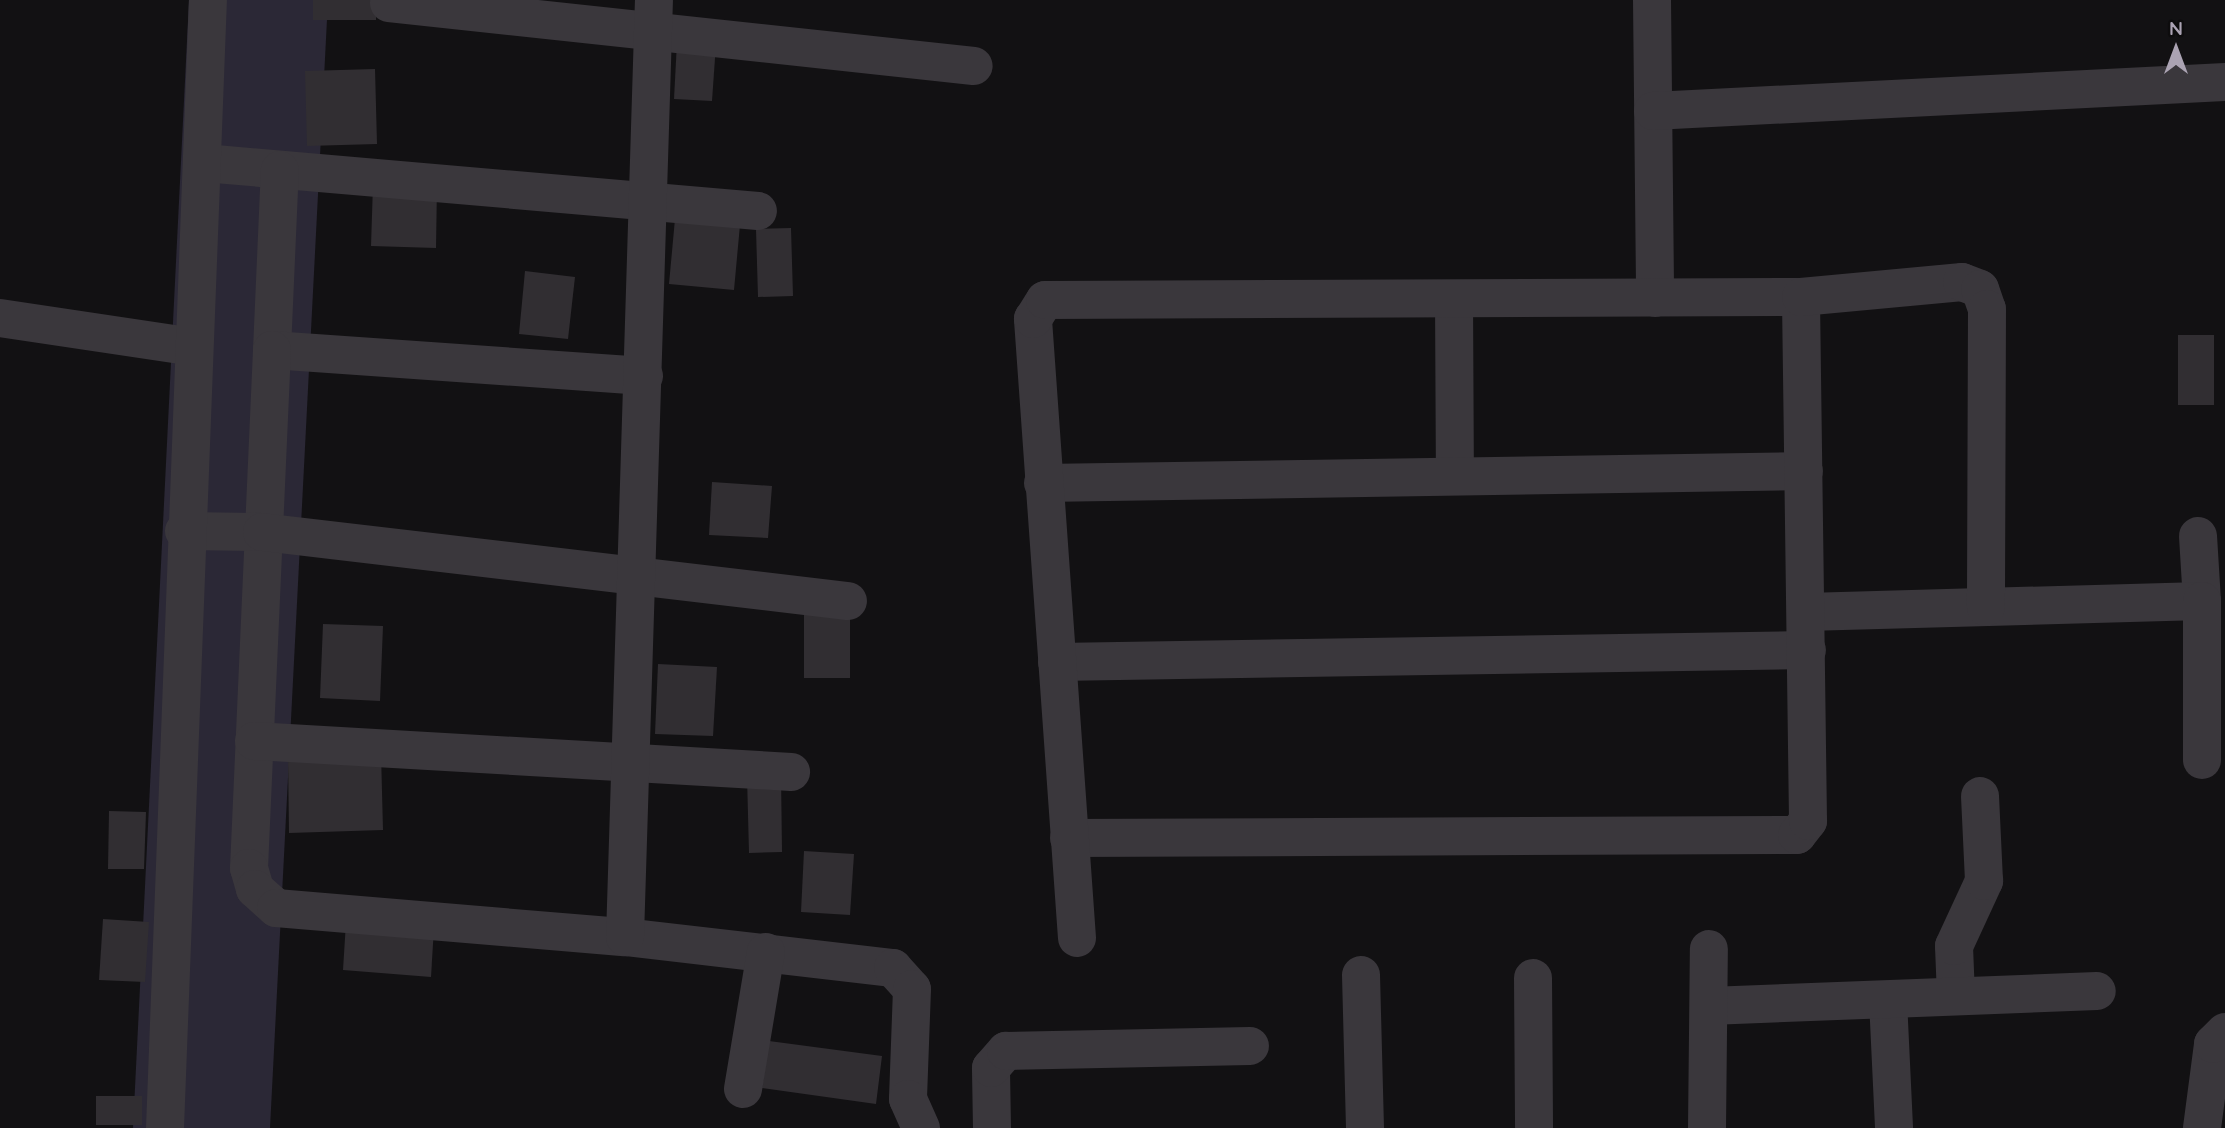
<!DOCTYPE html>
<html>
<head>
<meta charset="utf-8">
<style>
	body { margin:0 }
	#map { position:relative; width:2225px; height:1128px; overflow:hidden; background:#121113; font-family:Quicksand,sans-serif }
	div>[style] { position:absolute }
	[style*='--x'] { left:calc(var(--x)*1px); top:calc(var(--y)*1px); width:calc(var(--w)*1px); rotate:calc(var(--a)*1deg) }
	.water>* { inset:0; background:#2b2836 }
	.building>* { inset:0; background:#312e32 }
	.minor>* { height:38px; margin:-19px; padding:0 19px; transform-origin:19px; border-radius:19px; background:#3a373c }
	span { translate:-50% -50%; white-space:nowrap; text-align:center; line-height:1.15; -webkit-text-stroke:5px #0d0c0d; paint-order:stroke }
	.north { position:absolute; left:2141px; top:14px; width:70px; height:70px; -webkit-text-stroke:5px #0d0c0d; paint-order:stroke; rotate:0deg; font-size:19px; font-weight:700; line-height:28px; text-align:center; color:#aba3b3 }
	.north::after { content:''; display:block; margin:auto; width:24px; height:32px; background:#aba3b3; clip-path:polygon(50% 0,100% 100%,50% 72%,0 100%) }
</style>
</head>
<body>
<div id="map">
	<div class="water">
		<i style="clip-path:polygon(189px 0,328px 0,270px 1128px,133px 1128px)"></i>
	</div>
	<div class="building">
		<i style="clip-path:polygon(313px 0,376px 0,376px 20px,313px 20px)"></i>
		<i style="clip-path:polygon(677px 42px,716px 44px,712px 101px,674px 99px)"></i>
		<i style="clip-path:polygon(375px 69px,377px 144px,307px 146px,305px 71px)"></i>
		<i style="clip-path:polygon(373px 184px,437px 185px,436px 248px,371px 246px)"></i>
		<i style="clip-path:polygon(676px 208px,741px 214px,734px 290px,669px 284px)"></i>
		<i style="clip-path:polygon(791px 228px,793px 296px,758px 297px,756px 229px)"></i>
		<i style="clip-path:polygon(525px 271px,575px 277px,568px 339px,519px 334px)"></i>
		<i style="clip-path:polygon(2178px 335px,2214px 335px,2214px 405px,2178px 405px)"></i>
		<i style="clip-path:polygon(712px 482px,772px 486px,768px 538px,709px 535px)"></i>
		<i style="clip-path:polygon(804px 609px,850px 609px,850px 678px,804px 678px)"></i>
		<i style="clip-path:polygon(323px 624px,383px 626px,380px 701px,320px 698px)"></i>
		<i style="clip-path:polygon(658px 664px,717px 667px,713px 736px,655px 734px)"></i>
		<i style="clip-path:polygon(381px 753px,383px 830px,289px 833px,288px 755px)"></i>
		<i style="clip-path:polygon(781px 775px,782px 852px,749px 853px,747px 776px)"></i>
		<i style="clip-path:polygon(109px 811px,146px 812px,144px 869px,108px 869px)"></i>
		<i style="clip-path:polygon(804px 851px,854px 854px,850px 915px,801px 912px)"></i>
		<i style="clip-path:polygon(103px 919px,149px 922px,145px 982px,99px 980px)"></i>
		<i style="clip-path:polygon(346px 922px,434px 927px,431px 977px,343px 970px)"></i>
		<i style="clip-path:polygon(769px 1041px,882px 1056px,876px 1104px,762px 1088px)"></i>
		<i style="clip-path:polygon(96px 1096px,142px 1096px,142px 1125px,96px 1125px)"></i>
	</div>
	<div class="minor">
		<i style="--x:1652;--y:0;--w:298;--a:89.4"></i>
		<i style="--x:389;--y:3;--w:588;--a:6.15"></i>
		<i style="--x:1653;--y:111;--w:573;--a:-2.9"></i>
		<i style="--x:204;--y:163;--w:556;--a:4.95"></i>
		<i style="--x:1454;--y:299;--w:177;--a:89.7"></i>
		<i style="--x:0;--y:318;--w:196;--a:8.5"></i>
		<i style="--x:272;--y:350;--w:180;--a:-87.5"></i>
		<i style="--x:644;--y:376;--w:373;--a:-176"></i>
		<i style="--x:272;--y:350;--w:519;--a:92.54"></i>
		<i style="--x:249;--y:868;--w:22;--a:74"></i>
		<i style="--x:255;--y:889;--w:28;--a:42"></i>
		<i style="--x:276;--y:908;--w:350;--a:4.8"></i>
		<i style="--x:625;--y:937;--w:270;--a:6.6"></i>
		<i style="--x:893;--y:968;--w:28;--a:48"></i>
		<i style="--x:912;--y:989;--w:110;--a:92.1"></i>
		<i style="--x:908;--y:1099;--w:32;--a:66"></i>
		<i style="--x:1043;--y:483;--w:761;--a:-0.9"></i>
		<i style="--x:184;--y:531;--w:78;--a:0.7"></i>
		<i style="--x:262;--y:532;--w:590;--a:6.72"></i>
		<i style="--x:2198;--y:536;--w:65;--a:86.5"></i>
		<i style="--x:1806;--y:612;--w:396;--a:-1.6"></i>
		<i style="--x:2202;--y:601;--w:159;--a:90"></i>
		<i style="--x:1057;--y:662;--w:750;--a:-0.92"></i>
		<i style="--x:254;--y:741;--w:538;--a:3.3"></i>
		<i style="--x:1069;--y:838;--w:728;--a:-0.24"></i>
		<i style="--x:1797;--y:835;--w:18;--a:-52"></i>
		<i style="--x:1808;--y:821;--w:524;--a:-90.77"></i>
		<i style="--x:625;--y:937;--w:937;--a:-88.23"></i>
		<i style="--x:1077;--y:938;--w:621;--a:-94.07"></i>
		<i style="--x:1033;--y:319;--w:22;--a:-58"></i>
		<i style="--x:1045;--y:300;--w:756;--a:-0.23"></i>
		<i style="--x:1801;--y:297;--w:162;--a:-5.3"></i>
		<i style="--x:1962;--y:282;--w:19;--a:21"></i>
		<i style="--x:1980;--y:289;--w:21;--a:71"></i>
		<i style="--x:1987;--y:309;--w:298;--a:90.2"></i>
		<i style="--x:1361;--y:975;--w:153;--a:88.5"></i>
		<i style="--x:1533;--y:978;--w:150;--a:89.6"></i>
		<i style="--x:1956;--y:996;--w:50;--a:-92.3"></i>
		<i style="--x:1954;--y:946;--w:72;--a:-65.2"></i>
		<i style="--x:1984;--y:881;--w:85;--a:-92.7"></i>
		<i style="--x:1888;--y:1000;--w:128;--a:87.3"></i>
		<i style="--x:1709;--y:1006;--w:388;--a:-2.2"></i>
		<i style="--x:743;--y:1089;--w:139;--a:-80.5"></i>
		<i style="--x:165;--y:1128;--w:1129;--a:-87.82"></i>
		<i style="--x:992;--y:1128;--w:60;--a:-91"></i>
		<i style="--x:991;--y:1068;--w:23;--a:-49"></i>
		<i style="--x:1006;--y:1051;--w:244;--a:-1.2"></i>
		<i style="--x:1707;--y:1128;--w:179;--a:-89.4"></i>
		<i style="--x:2202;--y:1128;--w:85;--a:-82.5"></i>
		<i style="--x:2213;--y:1044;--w:17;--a:-45"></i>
	</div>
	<div class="north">N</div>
</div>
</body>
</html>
